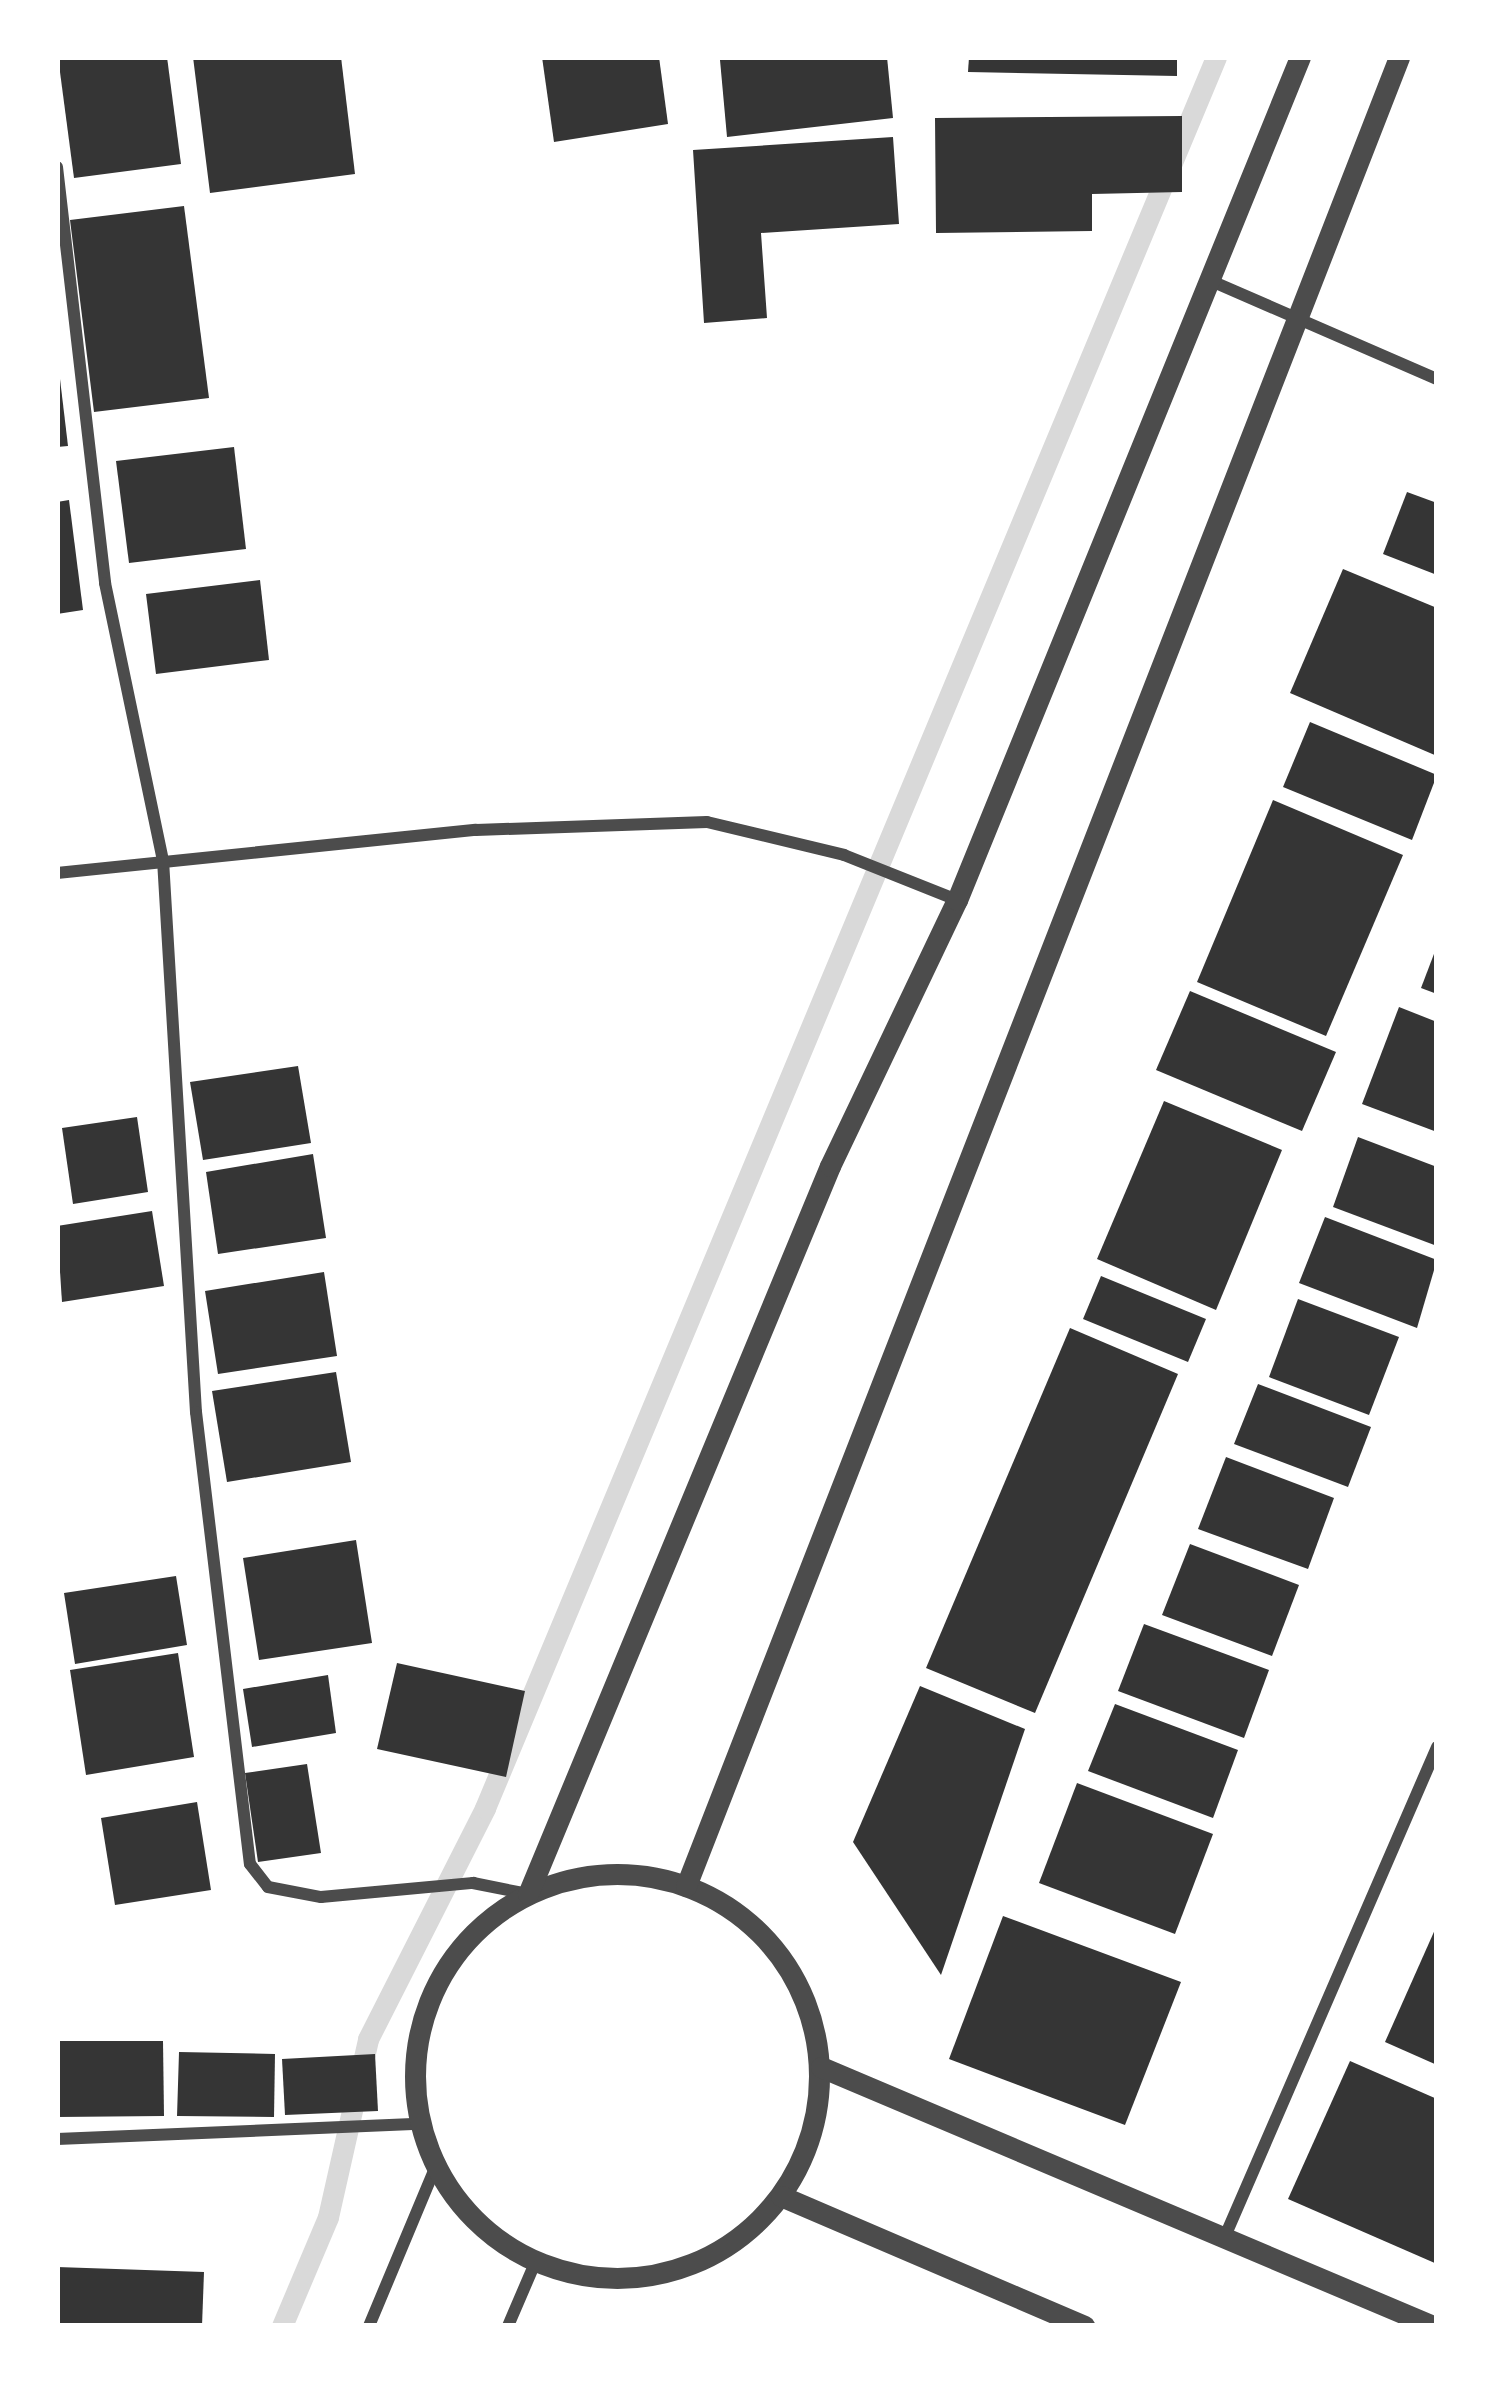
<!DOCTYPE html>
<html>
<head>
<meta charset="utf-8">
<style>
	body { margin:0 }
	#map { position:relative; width:1494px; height:2383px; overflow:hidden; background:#fff; font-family:Georgia,serif }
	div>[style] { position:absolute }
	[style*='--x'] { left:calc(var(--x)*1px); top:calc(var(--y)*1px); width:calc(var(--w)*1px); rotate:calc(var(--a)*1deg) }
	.stream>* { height:21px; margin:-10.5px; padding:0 10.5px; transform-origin:10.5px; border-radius:10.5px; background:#d9d9d9 }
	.building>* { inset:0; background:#353535 }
	.minor>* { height:12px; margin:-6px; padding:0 6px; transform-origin:6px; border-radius:6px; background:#4c4c4c }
	.tertiary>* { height:21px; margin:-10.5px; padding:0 10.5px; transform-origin:10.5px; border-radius:10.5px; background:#4c4c4c }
	.tertiary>.ring { margin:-10.5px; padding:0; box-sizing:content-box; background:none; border:21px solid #4c4c4c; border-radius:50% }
	span { translate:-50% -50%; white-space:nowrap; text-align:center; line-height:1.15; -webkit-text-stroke:12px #fff; paint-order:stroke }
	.frame { position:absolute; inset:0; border:60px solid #fff; pointer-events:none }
</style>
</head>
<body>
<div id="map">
	<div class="stream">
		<i style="--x:282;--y:2326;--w:118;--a:-67.1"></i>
		<i style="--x:328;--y:2217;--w:182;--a:-77.3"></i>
		<i style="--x:368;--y:2039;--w:259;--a:-63.1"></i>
		<i style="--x:485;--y:1808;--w:1897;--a:-67.34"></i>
	</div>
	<div class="building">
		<i style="clip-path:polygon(58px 57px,167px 57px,181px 164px,74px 178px)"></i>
		<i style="clip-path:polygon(193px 57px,341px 57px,355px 174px,210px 193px)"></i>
		<i style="clip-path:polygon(542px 57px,659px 57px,668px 124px,554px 142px)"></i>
		<i style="clip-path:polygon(887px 57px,893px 118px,727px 137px,720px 60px)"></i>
		<i style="clip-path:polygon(969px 57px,1177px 57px,1177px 76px,968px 72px)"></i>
		<i style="clip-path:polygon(1182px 116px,1182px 192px,1092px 194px,1092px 231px,936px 233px,935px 118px)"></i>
		<i style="clip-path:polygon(893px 137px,899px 224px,761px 233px,767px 318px,704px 323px,693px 150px)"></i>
		<i style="clip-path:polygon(184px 206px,209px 398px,94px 412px,70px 220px)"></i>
		<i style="clip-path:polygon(60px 379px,68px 446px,57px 447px,57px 380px)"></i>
		<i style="clip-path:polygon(234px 447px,246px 549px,129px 563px,116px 461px)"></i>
		<i style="clip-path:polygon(1407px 492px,1437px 503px,1437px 575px,1383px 554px)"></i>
		<i style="clip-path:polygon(69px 500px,83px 610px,57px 614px,57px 502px)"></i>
		<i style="clip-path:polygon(1343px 569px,1437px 608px,1437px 756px,1290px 693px)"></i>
		<i style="clip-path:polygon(260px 580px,269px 660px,156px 674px,146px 594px)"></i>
		<i style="clip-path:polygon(1310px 722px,1437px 775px,1412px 840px,1283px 787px)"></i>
		<i style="clip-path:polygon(1273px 800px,1403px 855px,1326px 1036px,1197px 982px)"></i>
		<i style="clip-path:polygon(1437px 946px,1437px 994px,1421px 988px)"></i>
		<i style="clip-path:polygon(1190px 991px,1336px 1052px,1302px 1131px,1156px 1070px)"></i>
		<i style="clip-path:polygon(1399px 1007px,1437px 1022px,1437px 1132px,1362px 1104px)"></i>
		<i style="clip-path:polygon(298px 1066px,311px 1143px,203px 1160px,190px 1082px)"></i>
		<i style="clip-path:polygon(1164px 1101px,1282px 1150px,1216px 1310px,1097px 1259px)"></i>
		<i style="clip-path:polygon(137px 1117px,148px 1192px,73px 1204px,62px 1128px)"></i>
		<i style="clip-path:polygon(1358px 1137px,1437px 1167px,1437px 1246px,1333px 1207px)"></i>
		<i style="clip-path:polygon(313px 1154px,326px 1238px,218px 1254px,206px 1172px)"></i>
		<i style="clip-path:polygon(152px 1211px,164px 1286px,62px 1302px,57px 1226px)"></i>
		<i style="clip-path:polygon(1325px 1217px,1437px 1260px,1417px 1328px,1299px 1283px)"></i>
		<i style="clip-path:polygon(324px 1272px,337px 1356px,218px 1374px,205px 1291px)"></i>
		<i style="clip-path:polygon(1101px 1276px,1206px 1319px,1188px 1362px,1083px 1319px)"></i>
		<i style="clip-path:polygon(1298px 1299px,1399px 1337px,1369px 1415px,1269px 1377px)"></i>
		<i style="clip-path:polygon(1070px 1328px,1178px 1374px,1035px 1713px,926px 1668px)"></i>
		<i style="clip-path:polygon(336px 1372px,351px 1462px,227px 1482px,212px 1391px)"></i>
		<i style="clip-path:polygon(1258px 1384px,1371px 1427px,1348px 1487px,1234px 1444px)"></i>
		<i style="clip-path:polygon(1226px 1457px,1334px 1498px,1308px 1569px,1198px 1529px)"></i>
		<i style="clip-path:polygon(356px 1540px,372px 1643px,259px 1660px,243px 1558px)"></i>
		<i style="clip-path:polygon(1190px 1544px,1299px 1585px,1272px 1656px,1162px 1615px)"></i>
		<i style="clip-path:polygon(176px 1576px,187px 1645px,75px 1664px,64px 1593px)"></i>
		<i style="clip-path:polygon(1144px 1624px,1269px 1670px,1244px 1738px,1118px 1691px)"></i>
		<i style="clip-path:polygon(178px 1653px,194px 1757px,86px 1775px,70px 1670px)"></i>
		<i style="clip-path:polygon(397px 1663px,525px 1691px,506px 1777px,377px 1749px)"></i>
		<i style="clip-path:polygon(328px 1675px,336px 1733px,252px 1747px,243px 1689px)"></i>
		<i style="clip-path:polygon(920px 1686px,1025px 1729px,941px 1975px,853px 1842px)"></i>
		<i style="clip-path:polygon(1115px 1704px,1238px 1750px,1213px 1818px,1088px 1771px)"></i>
		<i style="clip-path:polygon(307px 1764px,321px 1853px,258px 1862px,245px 1773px)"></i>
		<i style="clip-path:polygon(1077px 1783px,1213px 1834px,1175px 1934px,1039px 1883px)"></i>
		<i style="clip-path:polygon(197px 1802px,211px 1890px,115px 1905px,101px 1818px)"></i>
		<i style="clip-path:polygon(1003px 1916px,1181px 1982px,1125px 2125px,949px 2059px)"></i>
		<i style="clip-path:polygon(1437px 1925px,1437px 2065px,1385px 2042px)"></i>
		<i style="clip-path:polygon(57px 2041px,163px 2041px,164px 2116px,57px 2117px)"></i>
		<i style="clip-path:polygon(179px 2052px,275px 2054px,274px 2117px,177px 2116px)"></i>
		<i style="clip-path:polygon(375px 2054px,378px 2111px,285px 2115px,282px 2059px)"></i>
		<i style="clip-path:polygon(1350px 2061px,1437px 2099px,1437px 2264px,1288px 2199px)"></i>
		<i style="clip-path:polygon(57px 2267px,204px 2272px,202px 2326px,57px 2326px)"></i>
	</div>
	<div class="minor">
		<i style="--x:57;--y:167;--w:419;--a:83.4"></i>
		<i style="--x:105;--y:583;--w:283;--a:78.2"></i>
		<i style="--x:163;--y:860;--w:553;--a:86.58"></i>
		<i style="--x:196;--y:1412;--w:455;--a:83.2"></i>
		<i style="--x:250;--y:1864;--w:29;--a:52"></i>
		<i style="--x:268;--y:1887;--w:54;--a:10.7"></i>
		<i style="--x:321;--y:1897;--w:153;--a:-5.3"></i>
		<i style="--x:473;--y:1883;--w:56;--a:11.3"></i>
		<i style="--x:1209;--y:280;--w:249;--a:23.5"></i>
		<i style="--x:57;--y:873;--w:421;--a:-5.9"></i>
		<i style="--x:476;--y:830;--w:231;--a:-2"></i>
		<i style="--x:707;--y:822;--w:141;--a:13.5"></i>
		<i style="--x:844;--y:855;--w:122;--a:21.7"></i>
		<i style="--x:57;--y:2139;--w:362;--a:-2.4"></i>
		<i style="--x:1226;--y:2234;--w:531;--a:-66.57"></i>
		<i style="--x:369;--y:2326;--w:171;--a:-67.3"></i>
		<i style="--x:508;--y:2326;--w:69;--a:-66.8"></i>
	</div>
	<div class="tertiary">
		<i class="ring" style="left:415px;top:1874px;width:383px;height:383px"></i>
		<i style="--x:686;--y:1886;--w:1963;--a:-68.7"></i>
		<i style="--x:528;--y:1894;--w:788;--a:-67.47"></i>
		<i style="--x:830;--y:1166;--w:295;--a:-64.5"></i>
		<i style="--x:957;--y:900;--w:910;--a:-67.86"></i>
		<i style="--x:821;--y:2067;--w:665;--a:22.94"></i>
		<i style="--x:781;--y:2196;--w:330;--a:23.2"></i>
	</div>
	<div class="frame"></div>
</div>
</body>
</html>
